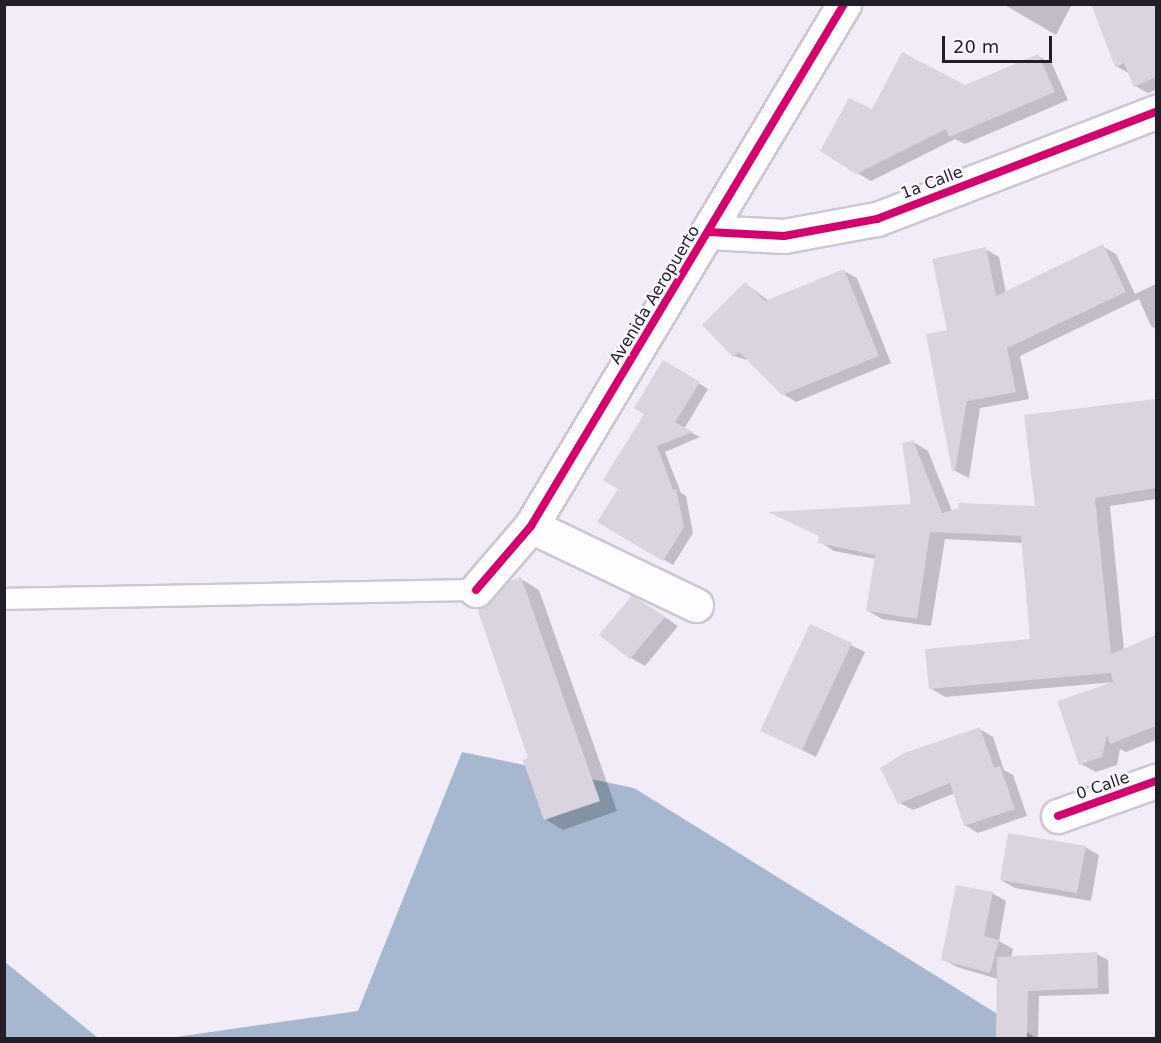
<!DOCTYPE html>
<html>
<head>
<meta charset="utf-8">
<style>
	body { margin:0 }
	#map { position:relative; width:1161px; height:1043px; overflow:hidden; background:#f2ecf9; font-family:"DejaVu Sans",sans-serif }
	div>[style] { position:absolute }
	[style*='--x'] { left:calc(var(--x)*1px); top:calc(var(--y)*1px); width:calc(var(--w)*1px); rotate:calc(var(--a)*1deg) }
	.water>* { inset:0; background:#a6b7cf }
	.shadow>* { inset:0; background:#0003 }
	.building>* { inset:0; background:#d9d4df }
	.roads { filter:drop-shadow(2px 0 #ccc7d1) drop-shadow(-2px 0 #ccc7d1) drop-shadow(0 2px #ccc7d1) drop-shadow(0 -2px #ccc7d1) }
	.lane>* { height:20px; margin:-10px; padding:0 10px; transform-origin:10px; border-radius:10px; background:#fdfcfe }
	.street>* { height:33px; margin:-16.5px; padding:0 16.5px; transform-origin:16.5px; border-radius:16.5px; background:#fdfcfe }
	.cycleway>* { height:8px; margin:-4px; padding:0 4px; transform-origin:4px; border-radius:4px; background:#d6006c }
	span { translate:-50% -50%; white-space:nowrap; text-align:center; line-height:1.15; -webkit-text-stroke:5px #faf8fe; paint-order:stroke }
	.street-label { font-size:16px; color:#231e28 }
	.frame { position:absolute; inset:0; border:6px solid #231e28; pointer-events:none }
	.scale { position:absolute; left:942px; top:36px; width:110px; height:27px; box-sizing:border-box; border:3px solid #231e28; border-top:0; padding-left:8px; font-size:18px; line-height:21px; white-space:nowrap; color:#231e28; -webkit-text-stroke:4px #faf8fe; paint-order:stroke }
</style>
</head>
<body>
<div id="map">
	<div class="water">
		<i style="clip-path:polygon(462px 752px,634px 788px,1036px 1038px,169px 1038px,358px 1011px)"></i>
		<i style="clip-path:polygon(4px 962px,5px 962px,98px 1038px,5px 1038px)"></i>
	</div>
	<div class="shadow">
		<i style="clip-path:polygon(1003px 4px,1072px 4px,1056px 35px)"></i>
		<i style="clip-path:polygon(1109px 4px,1156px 4px,1156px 90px,1148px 93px,1135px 86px,1130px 74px,1116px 66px)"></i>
		<i style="clip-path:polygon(1038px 56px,1052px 64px,1068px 100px,965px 144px,955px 139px,871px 181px,857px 173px,872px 111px,965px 87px)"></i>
		<i style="clip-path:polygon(1102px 246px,1116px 254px,1135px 294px,1156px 284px,1156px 329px,1151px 326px,1139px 299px,1020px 356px,1029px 399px,980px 408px,969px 478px,953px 470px,949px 331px,985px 249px,999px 257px,1006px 293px)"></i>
		<i style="clip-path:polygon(844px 271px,857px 278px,891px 363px,796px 402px,783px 394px,750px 361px,734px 356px,746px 284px,769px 301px)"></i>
		<i style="clip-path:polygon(664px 362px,708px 389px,684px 429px,700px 437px,665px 452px,681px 493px,686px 496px,693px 533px,673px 565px,599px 521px,620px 488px)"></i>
		<i style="clip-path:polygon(1156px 400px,1156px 499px,1110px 506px,1124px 650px,1156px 637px,1156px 740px,1126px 752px,1120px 749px,1117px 765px,1096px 772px,1081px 764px,1115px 682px,945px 697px,930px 688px,1031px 640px,1023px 543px,945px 539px,931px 626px,882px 619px,868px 611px,876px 559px,834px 551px,820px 542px,913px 505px,913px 442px,928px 451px,952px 511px,1037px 508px,1025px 416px)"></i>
		<i style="clip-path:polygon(521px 579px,539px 590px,617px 811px,563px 830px,545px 819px,491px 604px)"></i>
		<i style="clip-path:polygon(647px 605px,678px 626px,645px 666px,631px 658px)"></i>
		<i style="clip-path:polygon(811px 626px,865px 652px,816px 757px,762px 730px)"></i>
		<i style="clip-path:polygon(980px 729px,993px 737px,1004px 770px,1013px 775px,1027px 816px,978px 833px,965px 825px,955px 793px,913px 810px,900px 803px)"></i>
		<i style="clip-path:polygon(1085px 847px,1099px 855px,1091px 901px,1015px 888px,1001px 880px)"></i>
		<i style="clip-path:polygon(992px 893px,1006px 901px,999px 941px,1013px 949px,1011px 958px,1097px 954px,1108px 960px,1109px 994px,1039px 996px,1038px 1038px,997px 1038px,998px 979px,957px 967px,943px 959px)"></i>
	</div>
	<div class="building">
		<i style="clip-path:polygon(1091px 4px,1156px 4px,1156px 77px,1134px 87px,1124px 63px,1115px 67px)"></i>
		<i style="clip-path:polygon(902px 52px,965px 85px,1038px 54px,1055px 92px,949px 137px,946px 129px,856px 174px,820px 151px,849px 98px,872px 109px)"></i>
		<i style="clip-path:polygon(1103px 244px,1126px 292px,1007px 348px,1016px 392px,967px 401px,955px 471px,952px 471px,926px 334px,947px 330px,932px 259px,986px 247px,996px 296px)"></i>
		<i style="clip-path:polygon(844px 269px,879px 356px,782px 395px,739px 352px,733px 357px,702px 325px,745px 282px,765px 301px)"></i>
		<i style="clip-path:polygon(663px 360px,700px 382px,675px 422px,693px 432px,657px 446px,673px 490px,676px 489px,684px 527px,663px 561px,597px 522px,618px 489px,603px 480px,644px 414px,634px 408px)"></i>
		<i style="clip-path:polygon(1156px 399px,1156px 488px,1095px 498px,1111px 654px,1156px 635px,1156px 726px,1110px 744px,1107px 735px,1102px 757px,1079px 765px,1057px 701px,1113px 682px,1111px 673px,929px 689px,925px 649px,1030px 639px,1021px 536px,930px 532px,917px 619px,866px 611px,875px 555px,818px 543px,819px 536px,768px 512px,911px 504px,902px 443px,913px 440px,942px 513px,959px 508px,958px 503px,1035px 506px,1024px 415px)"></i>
		<i style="clip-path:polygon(521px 577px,600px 801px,544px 820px,523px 760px,528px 758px,477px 608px,490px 603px,507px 582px)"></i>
		<i style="clip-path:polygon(632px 595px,665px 617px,630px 659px,599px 635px)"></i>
		<i style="clip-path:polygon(810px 624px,852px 643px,802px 750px,760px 731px)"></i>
		<i style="clip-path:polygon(980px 727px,994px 768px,1000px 766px,1015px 809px,964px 826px,950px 783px,898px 804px,880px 768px,904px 753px)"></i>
		<i style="clip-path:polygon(1008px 833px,1086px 846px,1077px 893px,1000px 880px)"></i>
		<i style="clip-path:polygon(956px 885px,993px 892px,984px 936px,999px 940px,990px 973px,941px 960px)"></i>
		<i style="clip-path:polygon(1097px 952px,1098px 988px,1028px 991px,1027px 1038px,996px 1038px,997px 957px)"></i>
	</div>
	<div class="roads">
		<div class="lane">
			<i style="--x:4;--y:599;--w:472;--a:-1.1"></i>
		</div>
		<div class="street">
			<i style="--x:708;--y:232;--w:76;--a:3"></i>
			<i style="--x:784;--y:236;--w:95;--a:-10.4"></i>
			<i style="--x:877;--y:219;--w:299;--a:-21"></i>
			<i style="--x:531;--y:526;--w:183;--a:25.6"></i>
			<i style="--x:476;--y:590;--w:84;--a:-49.3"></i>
			<i style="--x:531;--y:526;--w:609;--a:-59.05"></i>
			<i style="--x:1058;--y:816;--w:104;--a:-19.7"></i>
		</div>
	</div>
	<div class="cycleway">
		<i style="--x:708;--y:232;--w:76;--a:3"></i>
		<i style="--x:784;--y:236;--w:95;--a:-10.4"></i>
		<i style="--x:877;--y:219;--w:299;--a:-21"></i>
		<i style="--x:476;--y:590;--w:84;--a:-49.3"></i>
		<i style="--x:531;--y:526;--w:609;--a:-59.05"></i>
		<i style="--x:1058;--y:816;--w:104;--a:-19.7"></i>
	</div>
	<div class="street-label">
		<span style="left:932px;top:183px;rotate:-21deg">1a Calle</span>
		<span style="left:655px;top:295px;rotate:-59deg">Avenida Aeropuerto</span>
		<span style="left:1103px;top:786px;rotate:-19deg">0 Calle</span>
	</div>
	<div class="frame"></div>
	<div class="scale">20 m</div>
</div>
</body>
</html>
